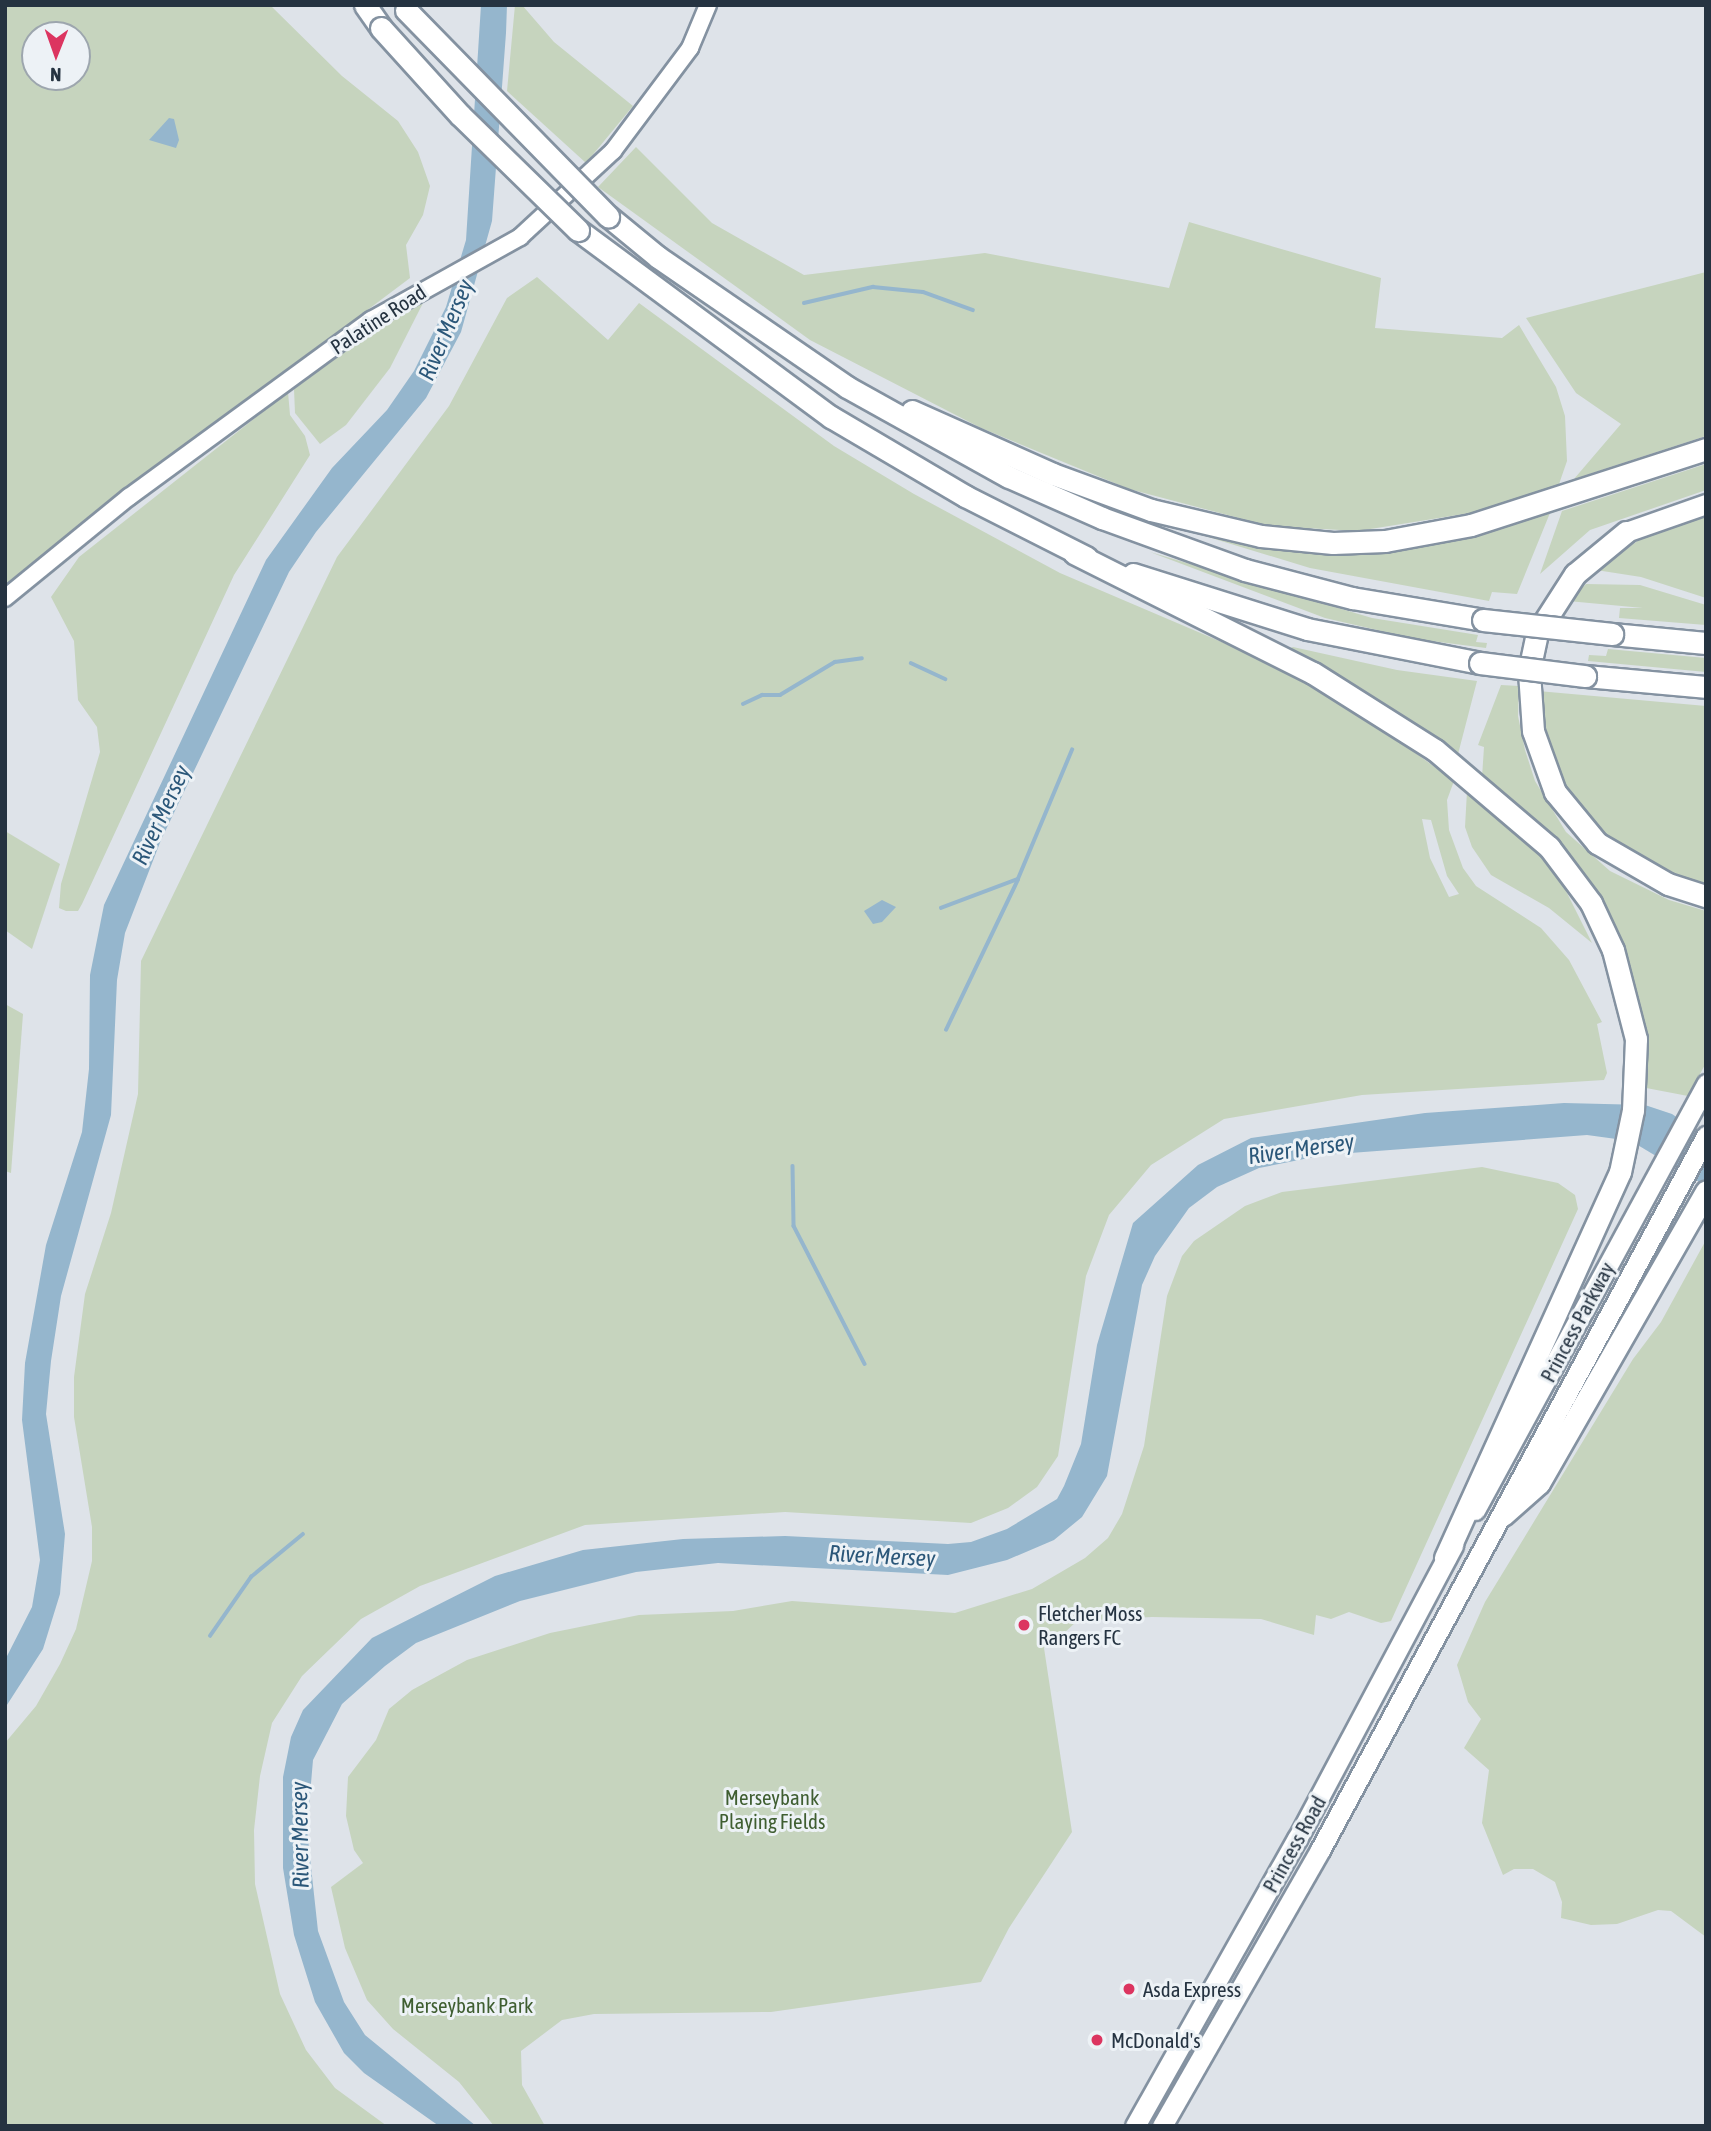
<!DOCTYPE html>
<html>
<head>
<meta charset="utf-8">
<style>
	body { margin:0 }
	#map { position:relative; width:1711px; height:2131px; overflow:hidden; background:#dee3e9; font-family:"Asap Condensed",sans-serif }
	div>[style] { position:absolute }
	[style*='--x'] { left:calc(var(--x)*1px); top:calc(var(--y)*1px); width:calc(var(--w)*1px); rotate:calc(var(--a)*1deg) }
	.green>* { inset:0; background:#c6d4be }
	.water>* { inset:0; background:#95b6cd }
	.stream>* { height:3.5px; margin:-1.75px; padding:0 1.75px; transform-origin:1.75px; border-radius:1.75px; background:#95b6cd }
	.roads { filter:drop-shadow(2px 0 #8492a1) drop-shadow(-2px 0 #8492a1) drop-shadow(0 2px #8492a1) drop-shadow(0 -2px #8492a1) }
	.secondary>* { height:16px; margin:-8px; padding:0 8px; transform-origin:8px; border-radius:8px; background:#fff }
	.trunk>* { height:19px; margin:-9.5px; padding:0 9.5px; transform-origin:9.5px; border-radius:9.5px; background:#fff }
	.motorway>* { height:21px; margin:-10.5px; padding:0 10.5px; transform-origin:10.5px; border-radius:10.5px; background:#fff }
	.bridges { filter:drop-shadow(2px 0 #8492a1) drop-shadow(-2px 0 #8492a1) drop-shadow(0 2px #8492a1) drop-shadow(0 -2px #8492a1) }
	.motorway-bridge>* { height:21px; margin:-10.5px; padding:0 10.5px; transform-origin:10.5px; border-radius:10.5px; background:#fff }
	.dots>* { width:19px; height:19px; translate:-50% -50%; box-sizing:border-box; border:4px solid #edf2f6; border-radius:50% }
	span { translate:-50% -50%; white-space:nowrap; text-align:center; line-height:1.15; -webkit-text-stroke:6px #edf2f6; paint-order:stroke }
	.street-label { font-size:21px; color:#253341 }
	.poi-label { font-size:21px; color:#253341 }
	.left { translate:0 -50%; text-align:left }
	.park-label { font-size:21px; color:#3f5e31 }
	.water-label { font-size:23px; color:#2b5779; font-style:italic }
	.frame { position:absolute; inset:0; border:7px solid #253341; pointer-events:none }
	.north { position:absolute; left:21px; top:21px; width:70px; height:70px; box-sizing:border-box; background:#edf2f6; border:2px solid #9da6ae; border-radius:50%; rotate:181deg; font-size:19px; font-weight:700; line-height:28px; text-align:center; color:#253341 }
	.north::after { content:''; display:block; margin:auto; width:24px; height:32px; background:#dc3560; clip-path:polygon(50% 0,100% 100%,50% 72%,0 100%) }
</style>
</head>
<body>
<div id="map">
	<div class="green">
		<i style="clip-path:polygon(evenodd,5px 5px,270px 5px,342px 76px,398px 121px,418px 152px,430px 186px,423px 215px,406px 245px,410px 278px,225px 417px,5px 592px,5px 5px,35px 35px,77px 35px,77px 77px,35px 77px,35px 35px)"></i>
		<i style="clip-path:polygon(515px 5px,522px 5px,554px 42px,633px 106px,586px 163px,507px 91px)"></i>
		<i style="clip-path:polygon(636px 147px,712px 223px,804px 275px,985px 253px,1169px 288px,1189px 222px,1381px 278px,1375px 328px,1502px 338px,1519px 325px,1556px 387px,1565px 416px,1567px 461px,1558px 487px,1470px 513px,1358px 531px,1269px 526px,1129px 489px,981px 428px,810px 340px,598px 187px)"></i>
		<i style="clip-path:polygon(1706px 272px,1706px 436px,1574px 479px,1621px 424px,1576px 393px,1526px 318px)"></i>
		<i style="clip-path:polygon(evenodd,537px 277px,608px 340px,639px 303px,834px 446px,914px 494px,1060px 573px,1280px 667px,1363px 715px,1454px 781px,1447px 800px,1449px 830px,1463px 868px,1476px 886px,1541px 928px,1569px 960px,1602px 1022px,1597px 1024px,1607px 1073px,1604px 1080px,1362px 1095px,1224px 1119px,1151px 1165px,1109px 1215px,1086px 1276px,1058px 1456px,1037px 1487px,1008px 1508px,971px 1523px,785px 1512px,585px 1525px,420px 1586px,361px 1619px,302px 1676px,272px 1723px,260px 1776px,254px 1830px,255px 1884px,280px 1994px,306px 2050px,335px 2088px,387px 2126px,5px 2126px,5px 1743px,36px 1706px,60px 1664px,76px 1629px,92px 1561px,92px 1527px,74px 1417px,74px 1377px,85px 1294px,111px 1213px,138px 1094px,141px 961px,337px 557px,449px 406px,507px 298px,537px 277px,1422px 819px,1431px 820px,1447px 876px,1459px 894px,1449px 897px,1430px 858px,1422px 819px)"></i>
		<i style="clip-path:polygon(423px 303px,390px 368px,346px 425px,320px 444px,295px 413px,294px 389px,359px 341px)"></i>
		<i style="clip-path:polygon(288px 392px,290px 415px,305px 436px,310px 455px,234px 575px,82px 904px,78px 911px,66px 911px,59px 908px,61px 884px,100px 752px,97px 727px,78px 700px,74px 641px,51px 597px,79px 557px)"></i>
		<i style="clip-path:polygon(1706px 464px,1706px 490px,1590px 530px,1540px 574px,1562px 511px)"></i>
		<i style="clip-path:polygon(1550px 513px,1517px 594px,1492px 592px,1489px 601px,1310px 568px,1195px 533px,1281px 549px,1368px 553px,1450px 542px)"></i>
		<i style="clip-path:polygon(1706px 514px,1706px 598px,1641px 577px,1596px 570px,1639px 540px)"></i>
		<i style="clip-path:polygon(1150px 552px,1372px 618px,1478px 635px,1476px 642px,1487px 643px,1486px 648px,1416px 639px,1325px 618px)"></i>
		<i style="clip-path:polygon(1586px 584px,1640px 585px,1706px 605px,1706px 625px,1619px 618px,1620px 608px,1643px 608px,1568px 601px)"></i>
		<i style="clip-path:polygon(1293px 647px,1397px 670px,1477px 681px,1457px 758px,1288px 649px)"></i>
		<i style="clip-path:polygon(1608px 649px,1706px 658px,1706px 672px,1588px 661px,1589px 655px,1606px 656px)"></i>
		<i style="clip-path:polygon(1501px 685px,1519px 686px,1518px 716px,1525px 750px,1535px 781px,1566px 832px,1610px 871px,1669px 900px,1706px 911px,1706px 1063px,1688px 1096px,1641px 1087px,1616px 947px,1482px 777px,1484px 747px,1478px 745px)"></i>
		<i style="clip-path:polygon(1538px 691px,1706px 706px,1706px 887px,1663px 872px,1608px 840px,1572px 803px,1544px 741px)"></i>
		<i style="clip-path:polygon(1467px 791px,1533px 847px,1565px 889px,1592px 943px,1549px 908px,1491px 875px,1472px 847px,1465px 827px)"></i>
		<i style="clip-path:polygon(5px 831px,60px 864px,32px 949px,5px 930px)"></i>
		<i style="clip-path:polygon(5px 1004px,23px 1014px,11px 1173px,5px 1171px)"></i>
		<i style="clip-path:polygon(1482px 1167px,1558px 1183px,1575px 1195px,1578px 1209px,1391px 1621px,1381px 1623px,1349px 1612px,1331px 1619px,1316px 1615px,1314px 1635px,1261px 1619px,1152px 1617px,1077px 1621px,1062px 1635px,1049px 1638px,1044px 1648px,1072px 1832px,1009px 1928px,981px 1982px,771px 2012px,594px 2014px,562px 2020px,521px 2051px,522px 2085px,545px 2126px,494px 2126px,459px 2082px,393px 2029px,367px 2000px,345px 1948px,331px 1887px,363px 1863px,354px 1850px,346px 1816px,348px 1777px,376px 1740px,389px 1709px,412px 1690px,467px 1660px,550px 1633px,639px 1615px,733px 1611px,792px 1601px,955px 1613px,1032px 1589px,1085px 1558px,1108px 1538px,1122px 1514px,1144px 1446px,1167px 1296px,1182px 1256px,1194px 1241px,1245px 1206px,1282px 1192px)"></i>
		<i style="clip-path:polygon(1706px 1240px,1706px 1937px,1671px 1911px,1658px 1910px,1617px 1924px,1591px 1925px,1561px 1918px,1562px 1902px,1555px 1882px,1533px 1869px,1514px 1869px,1503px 1875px,1482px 1823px,1489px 1770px,1464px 1748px,1481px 1719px,1468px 1702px,1457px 1665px,1485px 1602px,1633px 1359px,1661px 1322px)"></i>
	</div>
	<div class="water">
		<i style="clip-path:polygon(481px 5px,507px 5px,506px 33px,492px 221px,461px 332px,426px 398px,316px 532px,289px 572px,161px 840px,125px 933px,117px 980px,111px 1115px,61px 1296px,51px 1361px,46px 1414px,65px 1534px,60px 1594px,43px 1649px,5px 1708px,5px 1660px,32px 1607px,40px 1560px,22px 1420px,25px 1363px,46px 1245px,82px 1132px,89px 1069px,90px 975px,104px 905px,266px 560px,332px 468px,387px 410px,414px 371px,446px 307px,466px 240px)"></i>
		<i style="clip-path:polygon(169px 118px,174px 119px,179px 140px,176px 148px,149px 140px)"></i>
		<i style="clip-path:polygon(882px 900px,896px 907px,882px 922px,873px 924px,864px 911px)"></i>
		<i style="clip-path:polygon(1564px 1103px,1645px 1105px,1672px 1114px,1706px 1137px,1706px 1186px,1631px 1141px,1587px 1135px,1324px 1155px,1259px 1168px,1217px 1187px,1189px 1208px,1155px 1256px,1142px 1285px,1107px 1476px,1082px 1517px,1054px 1540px,1007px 1560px,948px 1575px,718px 1563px,636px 1572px,520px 1601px,416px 1643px,385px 1666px,342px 1704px,313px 1760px,307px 1830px,318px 1931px,344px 2002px,365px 2035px,476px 2126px,439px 2126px,364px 2073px,344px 2053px,315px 2002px,294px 1935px,283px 1868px,283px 1777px,291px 1737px,303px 1710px,372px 1638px,495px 1576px,583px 1550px,683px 1539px,785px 1536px,948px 1544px,971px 1542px,1007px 1529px,1057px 1499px,1064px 1486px,1081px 1444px,1097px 1345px,1133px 1223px,1198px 1165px,1251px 1138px,1425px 1113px)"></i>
	</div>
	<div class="stream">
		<i style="--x:804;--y:303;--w:71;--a:-13.1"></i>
		<i style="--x:873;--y:287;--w:50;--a:5.7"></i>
		<i style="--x:923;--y:292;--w:53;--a:19.8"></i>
		<i style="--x:911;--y:663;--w:38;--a:25"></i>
		<i style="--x:743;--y:704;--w:21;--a:-25"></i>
		<i style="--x:762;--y:695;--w:18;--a:0"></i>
		<i style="--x:780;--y:695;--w:64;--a:-31"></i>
		<i style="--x:835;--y:662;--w:27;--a:-8"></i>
		<i style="--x:941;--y:908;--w:82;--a:-20.6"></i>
		<i style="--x:1018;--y:879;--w:140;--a:-67.3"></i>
		<i style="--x:946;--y:1030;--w:166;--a:-64.4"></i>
		<i style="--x:793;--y:1166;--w:60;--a:89"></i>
		<i style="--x:794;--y:1226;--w:155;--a:62.8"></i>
		<i style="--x:210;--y:1636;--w:72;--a:-55.2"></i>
		<i style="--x:251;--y:1577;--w:67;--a:-39.6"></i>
	</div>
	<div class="roads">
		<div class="secondary">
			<i style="--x:5;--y:598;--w:160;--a:-39.2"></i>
			<i style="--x:129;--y:497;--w:300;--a:-36.2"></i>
			<i style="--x:371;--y:320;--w:171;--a:-29.1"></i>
			<i style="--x:520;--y:237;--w:127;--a:-42.8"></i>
			<i style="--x:613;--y:151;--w:129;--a:-53.2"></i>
			<i style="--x:690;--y:48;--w:47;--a:-67.3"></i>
		</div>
		<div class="trunk">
			<i style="--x:1626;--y:532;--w:85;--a:-19.3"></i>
			<i style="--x:1475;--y:1510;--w:485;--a:-61.5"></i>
			<i style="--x:1135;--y:2126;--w:330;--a:-60.6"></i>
			<i style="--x:1297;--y:1839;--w:333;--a:-62"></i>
			<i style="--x:1162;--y:2126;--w:318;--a:-60.2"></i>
			<i style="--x:1320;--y:1850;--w:812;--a:-61.6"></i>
		</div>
		<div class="motorway">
			<i style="--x:365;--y:5;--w:28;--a:55"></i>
			<i style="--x:608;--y:216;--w:65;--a:39.4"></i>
			<i style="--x:658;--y:257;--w:229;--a:34.5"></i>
			<i style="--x:847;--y:387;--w:185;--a:29.1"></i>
			<i style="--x:1009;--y:477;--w:102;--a:23.8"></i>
			<i style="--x:1102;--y:518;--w:152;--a:20"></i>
			<i style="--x:1245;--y:570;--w:111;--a:14.7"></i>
			<i style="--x:1352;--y:598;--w:133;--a:9.5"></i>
			<i style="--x:578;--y:230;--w:315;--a:36.5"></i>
			<i style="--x:831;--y:417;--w:156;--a:30.5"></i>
			<i style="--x:965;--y:496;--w:136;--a:26.8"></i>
			<i style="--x:912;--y:411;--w:154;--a:24.1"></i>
			<i style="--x:1053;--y:474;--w:104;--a:20.2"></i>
			<i style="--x:1151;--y:510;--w:113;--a:13.3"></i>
			<i style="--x:1261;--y:536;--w:72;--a:5.6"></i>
			<i style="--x:1333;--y:543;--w:52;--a:-2.2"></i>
			<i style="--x:1385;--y:541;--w:87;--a:-10.5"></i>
			<i style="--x:1471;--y:525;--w:247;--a:-17.9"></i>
			<i style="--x:1626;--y:532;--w:66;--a:140.5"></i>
			<i style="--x:1575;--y:574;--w:70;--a:122.8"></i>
			<i style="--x:1537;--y:633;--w:40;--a:102"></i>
			<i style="--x:1529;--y:672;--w:59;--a:86.1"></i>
			<i style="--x:1533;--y:731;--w:65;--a:70.2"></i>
			<i style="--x:1555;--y:792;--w:66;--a:50.5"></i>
			<i style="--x:1597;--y:843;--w:82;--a:30"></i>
			<i style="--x:1668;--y:884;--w:40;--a:18"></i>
			<i style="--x:1074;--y:553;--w:267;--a:26.7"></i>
			<i style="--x:1313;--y:673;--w:144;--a:32.3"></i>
			<i style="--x:1435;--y:750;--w:150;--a:40.4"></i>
			<i style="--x:1549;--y:847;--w:70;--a:53.1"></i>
			<i style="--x:1591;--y:903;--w:52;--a:64.9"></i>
			<i style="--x:1613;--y:950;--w:92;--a:75.5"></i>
			<i style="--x:1636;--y:1039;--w:71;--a:92.4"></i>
			<i style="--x:1633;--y:1110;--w:63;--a:101.8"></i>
			<i style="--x:1620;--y:1172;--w:424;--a:114.4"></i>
			<i style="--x:1133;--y:574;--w:182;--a:17.5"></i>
			<i style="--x:1307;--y:629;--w:176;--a:11.1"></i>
			<i style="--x:1612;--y:634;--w:94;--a:5.5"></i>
			<i style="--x:1585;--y:676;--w:121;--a:5.2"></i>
			<i style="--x:1503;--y:1515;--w:48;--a:-41.6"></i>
			<i style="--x:1539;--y:1483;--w:336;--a:-60.2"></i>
		</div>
	</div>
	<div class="bridges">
		<div class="motorway-bridge">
			<i style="--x:406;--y:10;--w:289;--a:45.6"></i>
			<i style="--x:381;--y:28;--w:118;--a:47.8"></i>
			<i style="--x:460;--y:115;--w:165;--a:44.3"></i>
			<i style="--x:1483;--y:620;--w:130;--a:6.2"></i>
			<i style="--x:1480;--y:663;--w:106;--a:7.1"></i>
		</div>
	</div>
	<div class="dots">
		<i style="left:1024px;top:1625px;background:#dc3560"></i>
		<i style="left:1129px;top:1989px;background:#dc3560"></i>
		<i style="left:1097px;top:2040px;background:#dc3560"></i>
	</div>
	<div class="street-label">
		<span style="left:378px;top:319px;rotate:-33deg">Palatine Road</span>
		<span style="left:1577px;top:1322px;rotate:-62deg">Princess Parkway</span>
		<span style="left:1294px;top:1844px;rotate:-61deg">Princess Road</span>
	</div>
	<div class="poi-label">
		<span class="left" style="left:1038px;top:1625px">Fletcher Moss<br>Rangers FC</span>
		<span class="left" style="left:1143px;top:1989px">Asda Express</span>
		<span class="left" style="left:1111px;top:2040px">McDonald's</span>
	</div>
	<div class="park-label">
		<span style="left:772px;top:1809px">Merseybank<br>Playing Fields</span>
		<span style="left:467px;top:2005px">Merseybank Park</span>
	</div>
	<div class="water-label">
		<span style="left:446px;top:330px;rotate:-67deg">River Mersey</span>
		<span style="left:161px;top:815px;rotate:-65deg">River Mersey</span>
		<span style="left:1301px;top:1149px;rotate:-8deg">River Mersey</span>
		<span style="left:882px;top:1556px;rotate:3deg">River Mersey</span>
		<span style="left:300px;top:1835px;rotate:-91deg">River Mersey</span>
	</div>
	<div class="frame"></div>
	<div class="north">N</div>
</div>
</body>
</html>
